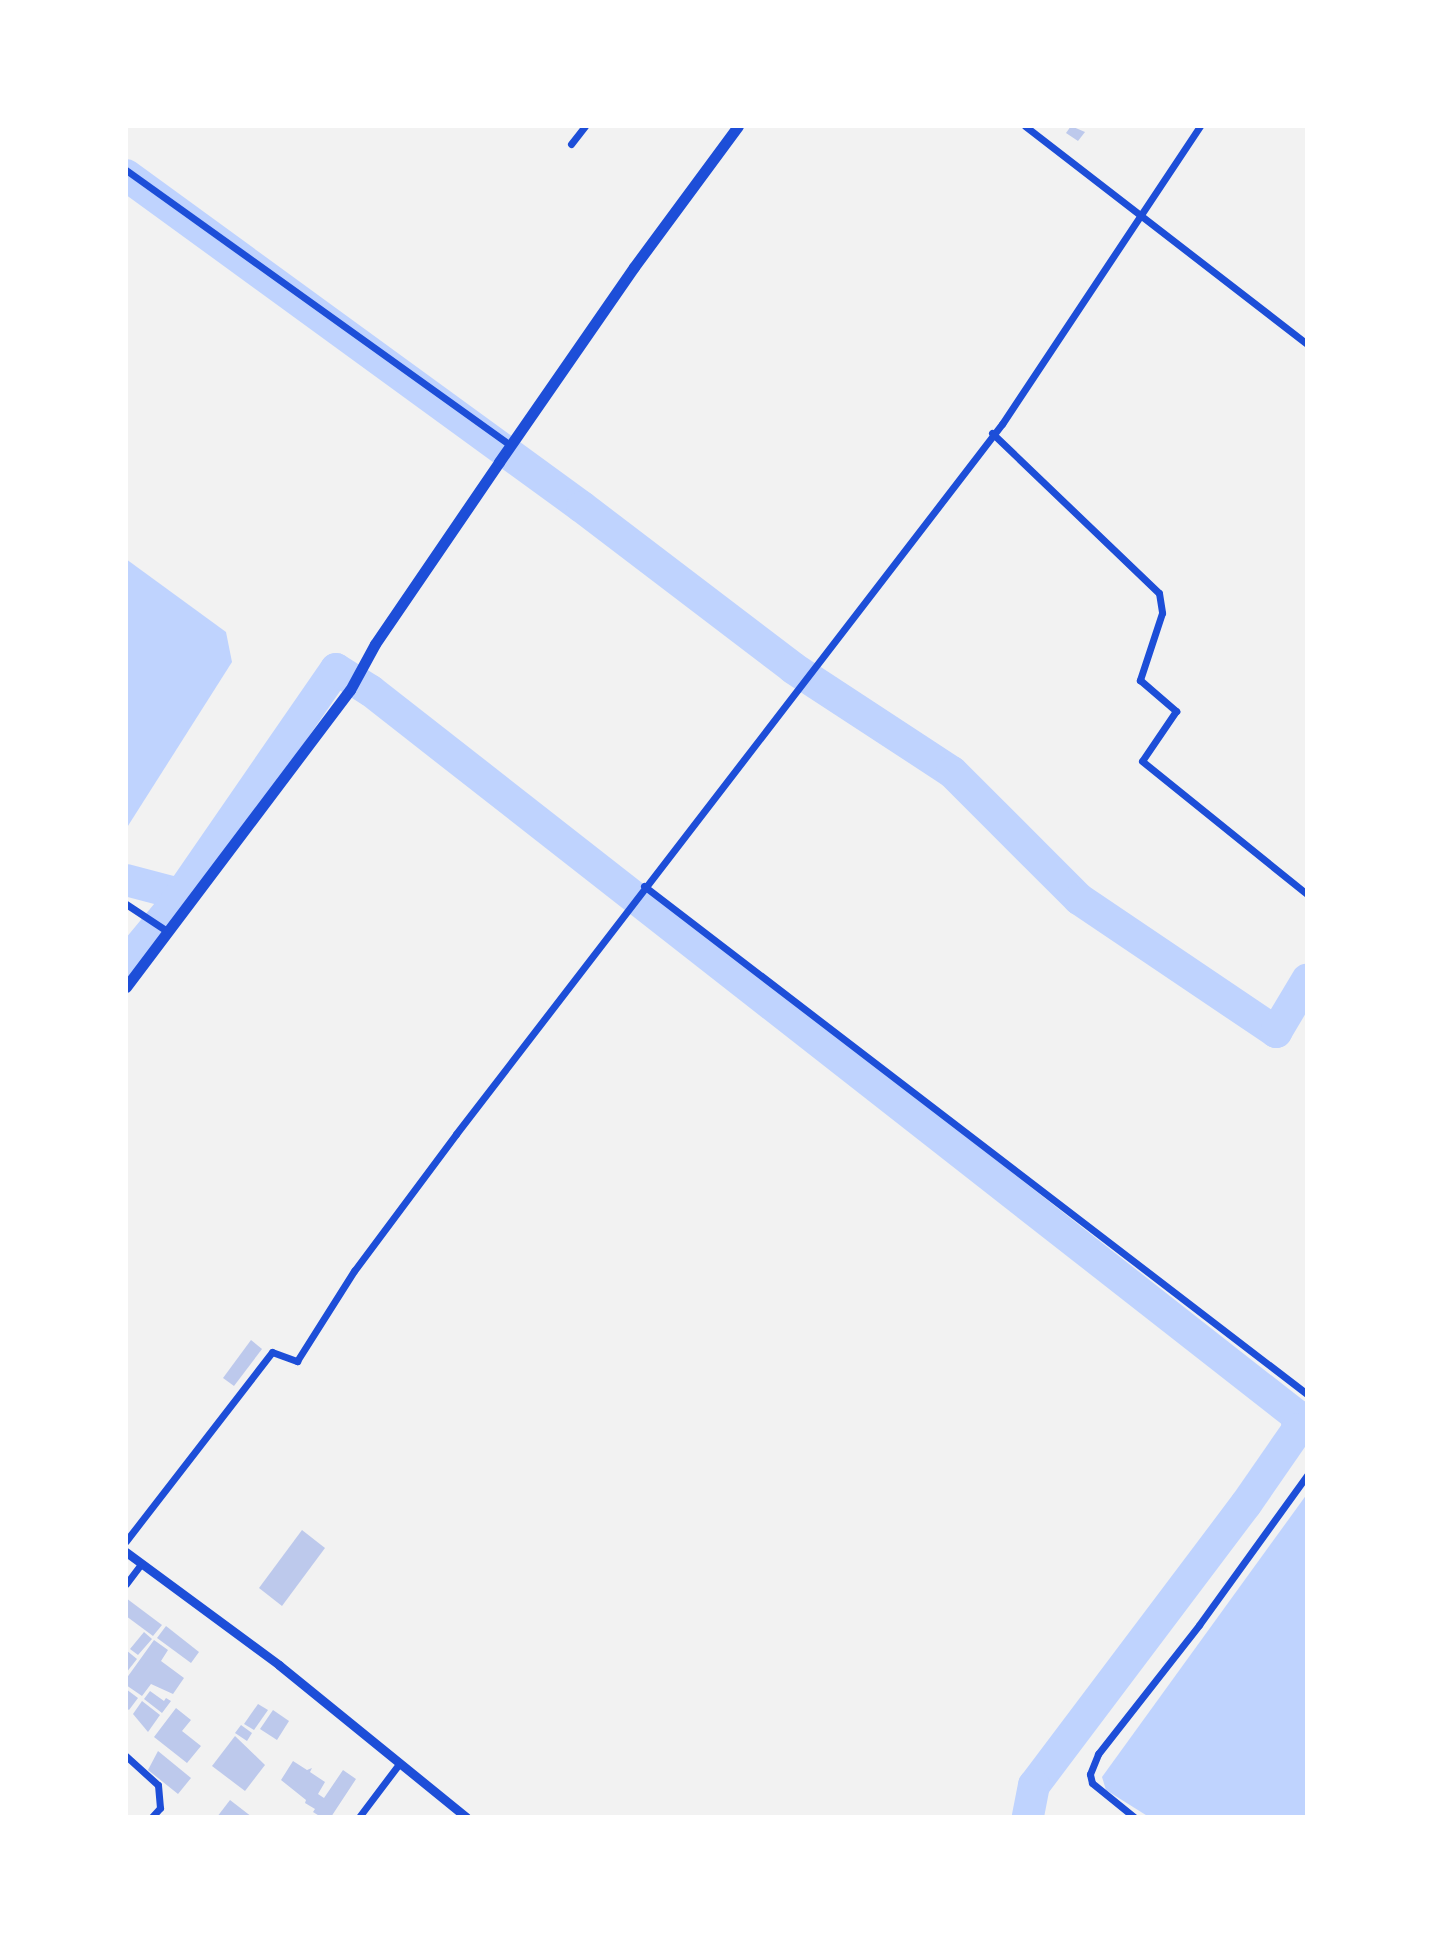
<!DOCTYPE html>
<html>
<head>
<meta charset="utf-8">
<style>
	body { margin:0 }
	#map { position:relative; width:1433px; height:1943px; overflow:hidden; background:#f2f2f2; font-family:Inter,sans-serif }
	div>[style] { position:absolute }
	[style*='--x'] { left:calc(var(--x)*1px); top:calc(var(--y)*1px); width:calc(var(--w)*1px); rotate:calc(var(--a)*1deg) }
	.water>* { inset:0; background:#bfd3fe }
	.river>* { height:32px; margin:-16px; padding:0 16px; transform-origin:16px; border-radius:16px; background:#bfd3fe }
	.building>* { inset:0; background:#bdc9ec }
	.minor>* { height:7px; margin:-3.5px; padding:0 3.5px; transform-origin:3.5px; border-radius:3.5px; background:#1d4ed8 }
	.tertiary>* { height:9px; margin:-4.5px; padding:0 4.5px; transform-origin:4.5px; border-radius:4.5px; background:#1d4ed8 }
	.primary>* { height:11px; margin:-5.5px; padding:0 5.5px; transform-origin:5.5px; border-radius:5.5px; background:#1d4ed8 }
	span { translate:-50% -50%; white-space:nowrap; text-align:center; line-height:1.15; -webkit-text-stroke:7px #fff; paint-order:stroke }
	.frame { position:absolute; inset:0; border:128px solid #fff; pointer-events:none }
</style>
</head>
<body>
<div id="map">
	<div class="water">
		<i style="clip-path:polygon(126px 559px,226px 632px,232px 662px,126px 829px)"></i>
		<i style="clip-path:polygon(1307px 1494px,1307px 1817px,1149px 1817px,1106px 1790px,1102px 1777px)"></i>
	</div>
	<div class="river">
		<i style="--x:126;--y:175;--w:564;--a:36.06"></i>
		<i style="--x:582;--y:507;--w:265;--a:37.3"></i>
		<i style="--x:793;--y:668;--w:190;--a:33.2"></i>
		<i style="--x:952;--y:772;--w:180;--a:45"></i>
		<i style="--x:1079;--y:899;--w:238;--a:34"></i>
		<i style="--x:1276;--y:1032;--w:61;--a:-59.2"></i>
		<i style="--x:126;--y:880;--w:55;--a:14.8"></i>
		<i style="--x:126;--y:963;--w:67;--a:-50.4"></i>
		<i style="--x:169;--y:911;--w:294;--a:-55.4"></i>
		<i style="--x:336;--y:669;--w:41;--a:32.2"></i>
		<i style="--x:371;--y:691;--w:1175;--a:38.05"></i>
		<i style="--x:1296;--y:1415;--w:14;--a:82"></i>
		<i style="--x:1298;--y:1429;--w:91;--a:124.7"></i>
		<i style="--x:1246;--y:1504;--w:352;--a:127"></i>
		<i style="--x:1034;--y:1785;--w:33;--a:101"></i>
	</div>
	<div class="building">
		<i style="clip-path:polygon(1071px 126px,1085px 132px,1078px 141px,1066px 133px)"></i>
		<i style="clip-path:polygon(251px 1340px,262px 1349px,234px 1386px,223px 1378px)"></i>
		<i style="clip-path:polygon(302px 1530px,325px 1548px,282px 1606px,259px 1588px)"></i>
		<i style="clip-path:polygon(126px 1598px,162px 1625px,153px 1636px,126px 1616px)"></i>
		<i style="clip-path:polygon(166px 1626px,199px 1652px,191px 1663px,157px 1638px)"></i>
		<i style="clip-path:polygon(144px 1632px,152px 1639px,138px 1655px,130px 1649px)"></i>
		<i style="clip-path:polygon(154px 1640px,168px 1650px,161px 1661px,184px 1678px,173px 1694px,151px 1684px,142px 1696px,126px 1685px,126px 1679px)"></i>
		<i style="clip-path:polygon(126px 1650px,137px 1659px,126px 1673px)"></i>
		<i style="clip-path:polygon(126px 1689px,138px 1698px,129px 1710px,126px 1708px)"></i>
		<i style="clip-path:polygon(150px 1691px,164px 1701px,166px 1698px,171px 1701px,162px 1713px,144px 1699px)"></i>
		<i style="clip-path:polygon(142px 1701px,160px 1715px,148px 1732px,133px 1714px)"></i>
		<i style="clip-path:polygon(258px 1704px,268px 1710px,254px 1730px,244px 1724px)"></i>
		<i style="clip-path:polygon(176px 1708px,191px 1720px,182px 1731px,201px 1746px,187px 1763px,154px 1737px)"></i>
		<i style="clip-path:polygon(273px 1710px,289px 1721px,277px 1740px,260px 1729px)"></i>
		<i style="clip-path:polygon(241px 1725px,252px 1733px,247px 1741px,235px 1733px)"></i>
		<i style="clip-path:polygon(235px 1736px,265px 1765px,245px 1791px,212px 1766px)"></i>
		<i style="clip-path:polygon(158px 1751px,191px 1778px,178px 1794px,148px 1770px)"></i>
		<i style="clip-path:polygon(293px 1761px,307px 1770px,312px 1768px,310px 1772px,325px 1782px,318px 1794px,324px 1798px,343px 1770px,356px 1779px,331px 1817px,321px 1817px,313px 1812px,315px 1809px,305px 1803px,306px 1800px,281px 1780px)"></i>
		<i style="clip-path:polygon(230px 1800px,252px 1817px,217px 1817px)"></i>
	</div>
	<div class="minor">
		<i style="--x:1025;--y:126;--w:356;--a:37.7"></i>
		<i style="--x:571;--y:144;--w:23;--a:-52"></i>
		<i style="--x:126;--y:170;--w:474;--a:35.6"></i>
		<i style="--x:992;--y:433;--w:231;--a:43.8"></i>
		<i style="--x:1159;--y:593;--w:20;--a:81"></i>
		<i style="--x:1162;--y:613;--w:71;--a:108.2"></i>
		<i style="--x:1140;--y:680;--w:48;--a:40.7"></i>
		<i style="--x:1176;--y:711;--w:60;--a:124.2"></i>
		<i style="--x:1142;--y:761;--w:212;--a:38.9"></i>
		<i style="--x:644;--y:886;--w:835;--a:37.46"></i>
		<i style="--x:126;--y:904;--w:49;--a:33.4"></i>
		<i style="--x:126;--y:1541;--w:239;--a:-52.3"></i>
		<i style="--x:272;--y:1352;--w:27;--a:20"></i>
		<i style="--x:297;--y:1361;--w:107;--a:-57.7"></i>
		<i style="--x:354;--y:1271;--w:171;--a:-53.3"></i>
		<i style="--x:456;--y:1134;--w:896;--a:-52.44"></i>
		<i style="--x:1002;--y:424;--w:358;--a:-56.4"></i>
		<i style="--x:126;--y:1584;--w:26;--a:-53"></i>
		<i style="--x:126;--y:1756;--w:43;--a:42.2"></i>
		<i style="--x:158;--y:1785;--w:23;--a:85"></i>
		<i style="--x:160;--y:1808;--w:12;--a:132"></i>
		<i style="--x:359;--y:1817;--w:66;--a:-53"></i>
		<i style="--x:1134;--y:1817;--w:54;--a:-141"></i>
		<i style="--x:1092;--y:1783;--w:9;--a:-103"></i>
		<i style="--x:1090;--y:1774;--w:22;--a:-68"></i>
		<i style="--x:1098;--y:1754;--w:164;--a:-51.9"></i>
		<i style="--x:1199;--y:1625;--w:185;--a:-54.2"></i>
	</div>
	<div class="tertiary">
		<i style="--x:126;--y:1552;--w:190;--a:36.4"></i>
		<i style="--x:279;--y:1665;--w:241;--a:39.1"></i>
	</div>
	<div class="primary">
		<i style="--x:126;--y:987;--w:372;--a:-53"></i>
		<i style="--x:350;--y:690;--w:52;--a:-61.5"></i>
		<i style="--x:375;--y:644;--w:220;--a:-55.7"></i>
		<i style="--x:499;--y:462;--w:237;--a:-55.3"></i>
		<i style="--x:634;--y:267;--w:175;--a:-53.6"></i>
	</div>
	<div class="frame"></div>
</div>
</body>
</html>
